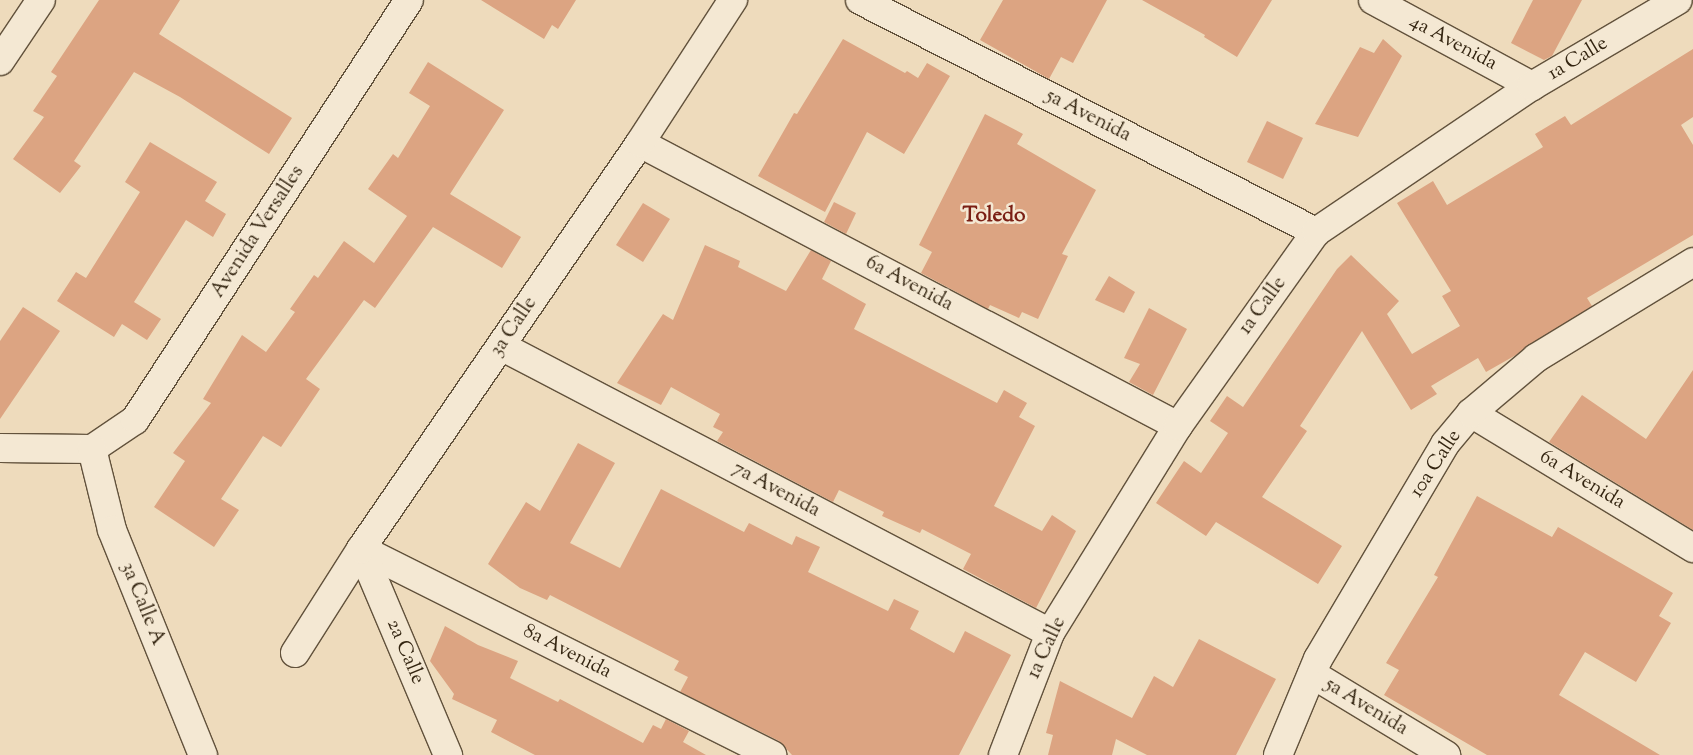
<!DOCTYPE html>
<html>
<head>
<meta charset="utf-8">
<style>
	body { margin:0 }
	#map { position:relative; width:1693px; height:755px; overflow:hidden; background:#eedbbc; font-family:"Sorts Mill Goudy",serif }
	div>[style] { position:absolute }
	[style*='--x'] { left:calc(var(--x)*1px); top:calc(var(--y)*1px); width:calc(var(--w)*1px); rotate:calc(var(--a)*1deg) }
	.building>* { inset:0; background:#dca482 }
	.roads { filter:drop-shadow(1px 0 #62523c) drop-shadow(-1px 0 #62523c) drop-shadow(0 1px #62523c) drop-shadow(0 -1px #62523c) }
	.minor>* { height:28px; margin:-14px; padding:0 14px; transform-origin:14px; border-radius:14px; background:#f4e8d3 }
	span { translate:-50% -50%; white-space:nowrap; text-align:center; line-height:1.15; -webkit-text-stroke:5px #f4e8d3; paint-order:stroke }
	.street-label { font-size:20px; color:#342511 }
	.neighbourhood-label { font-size:21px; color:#7a1f14; font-weight:700 }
</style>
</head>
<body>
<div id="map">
	<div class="building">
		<i style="clip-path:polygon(99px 0,180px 0,159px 34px,292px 118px,269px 154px,180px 97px,134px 72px,74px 161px,81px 166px,60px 193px,13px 159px,44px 117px,33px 111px,57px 76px,51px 72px)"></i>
		<i style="clip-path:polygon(481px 0,576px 0,558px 29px,552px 25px,544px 39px)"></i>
		<i style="clip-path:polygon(1003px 0,1107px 0,1073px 63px,1061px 57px,1049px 79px,980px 40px)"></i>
		<i style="clip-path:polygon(1142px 0,1272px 0,1237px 57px,1204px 37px,1205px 35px)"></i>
		<i style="clip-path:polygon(1533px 0,1582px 0,1552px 56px,1544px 60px,1511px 43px)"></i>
		<i style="clip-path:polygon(843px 39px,905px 73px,907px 71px,918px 78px,927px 63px,950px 76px,904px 154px,867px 132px,825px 212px,758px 176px,794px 113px,797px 114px)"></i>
		<i style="clip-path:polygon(1383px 39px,1402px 56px,1358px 137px,1315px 124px,1360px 47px,1374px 53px)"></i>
		<i style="clip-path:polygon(1693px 49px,1693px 117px,1681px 125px,1693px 145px,1693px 235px,1587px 298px,1592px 306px,1516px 355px,1486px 372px,1478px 358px,1431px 386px,1437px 394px,1411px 410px,1362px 331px,1300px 426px,1307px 431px,1262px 497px,1342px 546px,1318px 584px,1216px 522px,1206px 536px,1156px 503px,1184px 461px,1201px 473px,1228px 433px,1210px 421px,1227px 396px,1243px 407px,1337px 269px,1351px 255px,1399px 301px,1387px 314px,1412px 354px,1460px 326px,1442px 296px,1451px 291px,1397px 203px,1433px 181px,1447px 205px,1543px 147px,1535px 134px,1565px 116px,1571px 125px)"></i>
		<i style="clip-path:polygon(428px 62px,504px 110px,450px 194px,521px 237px,502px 268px,433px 227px,375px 308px,364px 300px,306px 379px,320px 389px,281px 447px,263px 436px,221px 499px,239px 510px,214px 547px,154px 507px,185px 461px,173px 453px,211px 403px,203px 399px,242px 335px,266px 352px,295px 312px,290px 309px,314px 275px,318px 278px,344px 241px,374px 263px,407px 216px,368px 189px,393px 154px,398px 158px,430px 106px,409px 93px)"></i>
		<i style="clip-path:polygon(985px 114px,1023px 134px,1017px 144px,1096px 190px,1062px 254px,1068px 256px,1038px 319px,1022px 312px,1019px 318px,990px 305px,988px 309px,921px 273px,932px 252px,919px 245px)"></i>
		<i style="clip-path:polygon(1267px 121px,1303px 138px,1283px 179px,1247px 162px)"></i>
		<i style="clip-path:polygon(150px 142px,217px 182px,205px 201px,226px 214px,213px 237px,186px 220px,134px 302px,161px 319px,147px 340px,122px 324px,114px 337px,57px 301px,76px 272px,86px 278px,140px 192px,125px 182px)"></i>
		<i style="clip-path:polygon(834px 202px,856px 213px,846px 234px,824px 222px)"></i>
		<i style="clip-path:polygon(643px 203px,670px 219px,643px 262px,616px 245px)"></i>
		<i style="clip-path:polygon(705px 245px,740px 261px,738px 267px,786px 291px,811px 250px,831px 261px,822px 279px,866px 304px,854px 329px,997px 403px,1004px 390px,1027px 403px,1019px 417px,1035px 426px,994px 506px,1042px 531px,1052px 515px,1076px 531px,1036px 608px,963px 569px,971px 554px,922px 529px,920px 533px,882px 516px,884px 512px,839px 490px,833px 502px,717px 441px,723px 432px,713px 427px,720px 414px,671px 387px,661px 405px,617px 383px,663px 314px,673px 320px)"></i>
		<i style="clip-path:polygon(1109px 276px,1135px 292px,1124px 313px,1095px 300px)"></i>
		<i style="clip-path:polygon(23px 307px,60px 331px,0 419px,0 341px)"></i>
		<i style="clip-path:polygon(1149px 308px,1187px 329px,1153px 395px,1129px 382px,1140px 364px,1124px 358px)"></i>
		<i style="clip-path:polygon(1693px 370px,1693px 530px,1549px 442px,1582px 395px,1646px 439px)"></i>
		<i style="clip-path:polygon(578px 443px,615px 463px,570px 543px,620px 568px,661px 489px,744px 532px,749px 523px,792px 545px,796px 536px,820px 547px,808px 572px,888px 611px,894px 599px,919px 611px,910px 629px,954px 653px,965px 631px,1011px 655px,959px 755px,792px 755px,779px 741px,680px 692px,688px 677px,674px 670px,679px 661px,550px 595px,547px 600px,520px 588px,488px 564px,526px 502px,540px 511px)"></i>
		<i style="clip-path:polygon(1477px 496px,1552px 537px,1558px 527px,1673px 593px,1659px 616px,1671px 623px,1636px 682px,1585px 652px,1559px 695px,1660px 755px,1487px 755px,1384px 695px,1399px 670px,1386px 663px,1438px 577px,1434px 575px)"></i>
		<i style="clip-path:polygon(445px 626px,478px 645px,518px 661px,510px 678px,558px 702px,560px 699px,643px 743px,653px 725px,661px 729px,666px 719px,689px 731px,683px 742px,706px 755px,535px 755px,491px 732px,497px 720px,452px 699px,454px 694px,430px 661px)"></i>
		<i style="clip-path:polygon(1199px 639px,1276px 679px,1236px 755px,1147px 755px,1116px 739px,1112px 755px,1048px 755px,1053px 735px,1046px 733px,1060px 681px,1132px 718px,1154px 676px,1173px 687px)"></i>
	</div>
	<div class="roads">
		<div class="minor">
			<i style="--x:860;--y:0;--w:512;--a:26.97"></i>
			<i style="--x:1373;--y:0;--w:181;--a:28.4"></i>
			<i style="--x:0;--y:61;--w:73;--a:-56.1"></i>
			<i style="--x:640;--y:143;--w:608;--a:27.75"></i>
			<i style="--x:501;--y:346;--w:619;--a:27.6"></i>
			<i style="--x:1471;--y:413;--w:260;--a:31.3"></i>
			<i style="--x:0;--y:448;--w:92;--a:0.6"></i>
			<i style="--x:92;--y:449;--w:52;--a:-34"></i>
			<i style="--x:135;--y:420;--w:501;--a:-56.88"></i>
			<i style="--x:92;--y:449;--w:83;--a:76.1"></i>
			<i style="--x:112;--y:530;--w:243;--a:68"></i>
			<i style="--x:361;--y:549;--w:460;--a:26.6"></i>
			<i style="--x:361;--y:549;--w:224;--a:67.1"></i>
			<i style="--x:295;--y:653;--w:123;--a:-57.6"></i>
			<i style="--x:361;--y:549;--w:493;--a:-55.5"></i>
			<i style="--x:640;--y:143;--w:171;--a:-57"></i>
			<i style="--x:1312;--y:674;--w:157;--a:31.2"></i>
			<i style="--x:1003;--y:755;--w:131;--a:-68.9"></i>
			<i style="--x:1050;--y:633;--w:243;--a:-58.3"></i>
			<i style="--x:1178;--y:426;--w:238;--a:-54.6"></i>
			<i style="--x:1316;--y:232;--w:261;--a:-34.1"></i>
			<i style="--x:1532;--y:86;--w:169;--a:-30.5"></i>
			<i style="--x:1278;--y:755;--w:104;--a:-67.4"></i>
			<i style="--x:1318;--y:659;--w:250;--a:-59.4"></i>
			<i style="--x:1445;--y:444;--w:40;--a:-50"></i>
			<i style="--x:1471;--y:413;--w:85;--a:-40.2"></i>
			<i style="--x:1536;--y:358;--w:184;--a:-31.4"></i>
		</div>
	</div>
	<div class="street-label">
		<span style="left:1453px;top:43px;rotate:28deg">4a Avenida</span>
		<span style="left:1578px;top:59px;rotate:-31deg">1a Calle</span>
		<span style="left:1088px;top:116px;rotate:27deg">5a Avenida</span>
		<span style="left:258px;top:232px;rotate:-57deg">Avenida Versalles</span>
		<span style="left:909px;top:284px;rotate:28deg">6a Avenida</span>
		<span style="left:1263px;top:306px;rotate:-54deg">1a Calle</span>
		<span style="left:514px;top:327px;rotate:-56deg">3a Calle</span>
		<span style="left:1436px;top:464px;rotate:-57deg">10a Calle</span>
		<span style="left:1582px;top:480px;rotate:31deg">6a Avenida</span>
		<span style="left:776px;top:490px;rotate:28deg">7a Avenida</span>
		<span style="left:142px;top:604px;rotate:68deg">3a Calle A</span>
		<span style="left:1047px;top:648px;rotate:-65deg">1a Calle</span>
		<span style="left:405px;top:652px;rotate:67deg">2a Calle</span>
		<span style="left:567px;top:652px;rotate:27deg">8a Avenida</span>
		<span style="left:1366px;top:707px;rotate:31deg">5a Avenida</span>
	</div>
	<div class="neighbourhood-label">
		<span style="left:994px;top:216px">Toledo</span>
	</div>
</div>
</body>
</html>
